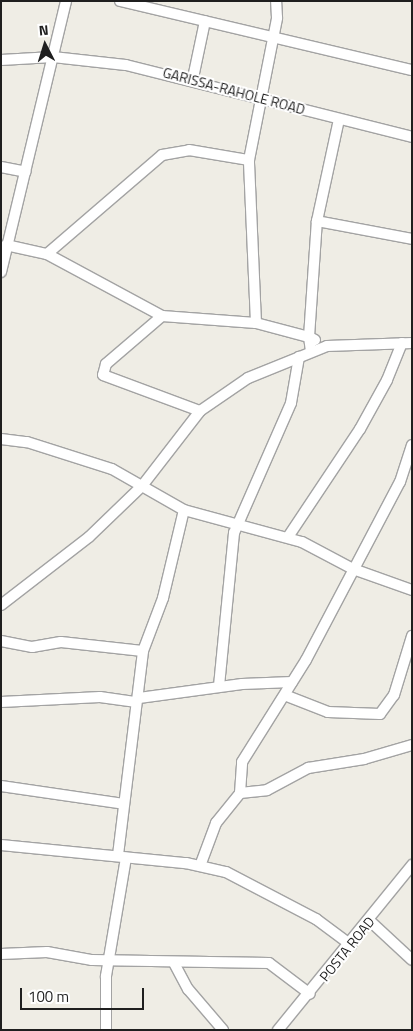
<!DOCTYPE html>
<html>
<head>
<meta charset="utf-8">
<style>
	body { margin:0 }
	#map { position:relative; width:413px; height:1031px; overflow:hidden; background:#efede5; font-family:"Titillium Web",sans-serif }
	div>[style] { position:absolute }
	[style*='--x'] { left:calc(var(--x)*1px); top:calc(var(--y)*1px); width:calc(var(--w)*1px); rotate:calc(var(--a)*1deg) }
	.roads { filter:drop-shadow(1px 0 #a3a3a3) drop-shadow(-1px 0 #a3a3a3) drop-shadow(0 1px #a3a3a3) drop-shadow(0 -1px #a3a3a3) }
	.minor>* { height:10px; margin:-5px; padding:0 5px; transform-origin:5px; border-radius:5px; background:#fff }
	span { translate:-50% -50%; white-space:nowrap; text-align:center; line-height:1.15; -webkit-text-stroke:4px #fff; paint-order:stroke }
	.street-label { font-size:14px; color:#1f1f1f }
	.frame { position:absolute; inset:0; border:2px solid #1f1f1f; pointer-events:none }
	.north { position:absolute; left:20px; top:20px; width:50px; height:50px; -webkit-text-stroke:4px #fff; paint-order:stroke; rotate:355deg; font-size:14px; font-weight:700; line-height:20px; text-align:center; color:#1f1f1f }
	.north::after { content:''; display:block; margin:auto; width:18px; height:22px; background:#1f1f1f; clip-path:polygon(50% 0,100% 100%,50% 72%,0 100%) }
	.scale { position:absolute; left:20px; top:988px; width:124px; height:22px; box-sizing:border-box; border:2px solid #1f1f1f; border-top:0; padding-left:6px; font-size:15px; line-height:18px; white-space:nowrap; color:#1f1f1f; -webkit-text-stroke:4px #fff; paint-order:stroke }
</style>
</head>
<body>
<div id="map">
	<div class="roads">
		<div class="minor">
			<i style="--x:120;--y:1;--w:300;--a:13.3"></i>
			<i style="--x:1;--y:60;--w:52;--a:-3.3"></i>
			<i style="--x:53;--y:57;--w:73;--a:6.3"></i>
			<i style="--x:126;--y:65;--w:295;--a:14.1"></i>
			<i style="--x:193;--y:78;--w:58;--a:-78.1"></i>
			<i style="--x:1;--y:167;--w:25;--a:11"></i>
			<i style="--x:317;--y:221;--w:104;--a:-77.8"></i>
			<i style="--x:6;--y:245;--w:42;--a:12.4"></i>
			<i style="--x:47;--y:254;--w:131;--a:28.3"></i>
			<i style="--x:162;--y:316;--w:94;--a:4.3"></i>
			<i style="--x:256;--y:323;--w:55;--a:14.8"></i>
			<i style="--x:309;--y:337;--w:14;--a:82"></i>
			<i style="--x:47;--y:254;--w:152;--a:-40.7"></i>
			<i style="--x:162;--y:155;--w:27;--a:-10"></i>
			<i style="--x:189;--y:150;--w:61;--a:9.5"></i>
			<i style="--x:1;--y:272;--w:279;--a:-76.5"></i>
			<i style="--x:162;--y:316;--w:74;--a:139.4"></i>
			<i style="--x:106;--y:364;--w:11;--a:105"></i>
			<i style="--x:103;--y:375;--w:103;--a:20.4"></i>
			<i style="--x:256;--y:323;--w:163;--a:-92.5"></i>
			<i style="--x:249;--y:160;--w:145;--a:-78.8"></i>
			<i style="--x:277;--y:18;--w:17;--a:-93"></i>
			<i style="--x:315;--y:340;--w:7;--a:-153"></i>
			<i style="--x:309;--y:337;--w:116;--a:-86.1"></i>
			<i style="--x:317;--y:221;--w:97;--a:10.7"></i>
			<i style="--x:1;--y:439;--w:26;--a:7"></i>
			<i style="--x:27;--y:442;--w:89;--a:17.6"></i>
			<i style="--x:112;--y:469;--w:83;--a:29.7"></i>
			<i style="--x:184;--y:510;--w:122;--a:15.2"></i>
			<i style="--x:302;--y:542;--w:58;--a:27.9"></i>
			<i style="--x:353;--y:569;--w:63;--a:19.6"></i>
			<i style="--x:288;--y:537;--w:130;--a:-56.3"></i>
			<i style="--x:360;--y:429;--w:56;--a:-61.1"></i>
			<i style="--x:387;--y:380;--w:40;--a:-68"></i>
			<i style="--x:1;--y:605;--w:111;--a:-37.7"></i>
			<i style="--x:89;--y:537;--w:74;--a:-43.9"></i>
			<i style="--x:142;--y:486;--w:95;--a:-52.3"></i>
			<i style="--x:200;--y:411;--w:58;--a:-34.5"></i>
			<i style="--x:248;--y:378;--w:85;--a:-22.1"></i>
			<i style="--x:327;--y:346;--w:85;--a:-2"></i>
			<i style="--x:1;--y:641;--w:32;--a:11"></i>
			<i style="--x:32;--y:647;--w:29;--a:-10"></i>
			<i style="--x:61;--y:642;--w:82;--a:6.3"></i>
			<i style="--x:219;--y:686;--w:154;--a:-84.4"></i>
			<i style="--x:234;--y:533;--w:142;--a:-66.3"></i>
			<i style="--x:291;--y:403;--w:47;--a:-80.1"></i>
			<i style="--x:287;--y:696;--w:44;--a:21.3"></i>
			<i style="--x:328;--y:712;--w:52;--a:2.2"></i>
			<i style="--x:380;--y:714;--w:24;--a:-54"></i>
			<i style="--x:394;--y:695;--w:62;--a:-73"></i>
			<i style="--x:139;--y:698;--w:104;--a:-7.7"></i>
			<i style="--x:242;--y:684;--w:50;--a:-2.3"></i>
			<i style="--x:1;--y:702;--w:99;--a:-2.9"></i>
			<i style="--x:100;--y:697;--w:35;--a:8"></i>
			<i style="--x:1;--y:786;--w:124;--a:8.3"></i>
			<i style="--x:240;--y:793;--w:27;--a:-6"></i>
			<i style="--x:267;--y:790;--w:47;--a:-28.2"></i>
			<i style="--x:308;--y:768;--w:57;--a:-9.1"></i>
			<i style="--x:364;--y:759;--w:50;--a:-16.3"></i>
			<i style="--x:1;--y:845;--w:186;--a:5.6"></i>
			<i style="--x:186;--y:863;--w:41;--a:12.7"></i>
			<i style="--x:226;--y:872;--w:102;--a:27.6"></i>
			<i style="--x:316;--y:919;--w:44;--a:36.6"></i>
			<i style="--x:118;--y:855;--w:206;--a:-83"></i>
			<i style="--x:143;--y:651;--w:57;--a:-69.3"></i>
			<i style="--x:163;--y:598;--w:90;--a:-76.6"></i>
			<i style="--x:200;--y:866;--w:46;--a:-69.6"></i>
			<i style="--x:216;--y:823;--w:38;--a:-51"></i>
			<i style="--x:240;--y:793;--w:31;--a:-86"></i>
			<i style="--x:242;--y:762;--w:120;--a:-57.9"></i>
			<i style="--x:306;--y:660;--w:201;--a:-62.2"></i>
			<i style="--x:400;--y:482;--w:39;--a:-72"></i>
			<i style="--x:370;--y:921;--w:57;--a:42.9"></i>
			<i style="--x:1;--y:954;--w:46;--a:-2.5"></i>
			<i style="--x:47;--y:952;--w:46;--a:10.1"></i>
			<i style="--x:92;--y:960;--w:177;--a:1"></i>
			<i style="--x:269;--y:963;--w:51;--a:37.1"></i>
			<i style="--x:174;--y:963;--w:30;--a:62"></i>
			<i style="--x:188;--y:989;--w:54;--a:49.5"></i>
			<i style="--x:106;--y:1030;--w:54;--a:-90"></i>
			<i style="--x:106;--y:976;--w:120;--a:-80.4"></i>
			<i style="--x:278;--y:1030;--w:213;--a:-50.9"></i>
		</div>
	</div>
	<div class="street-label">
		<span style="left:234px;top:91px;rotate:15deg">GARISSA-RAHOLE ROAD</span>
		<span style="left:347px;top:949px;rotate:-51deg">POSTA ROAD</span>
	</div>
	<div class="frame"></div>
	<div class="north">N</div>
	<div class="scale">100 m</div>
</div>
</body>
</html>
